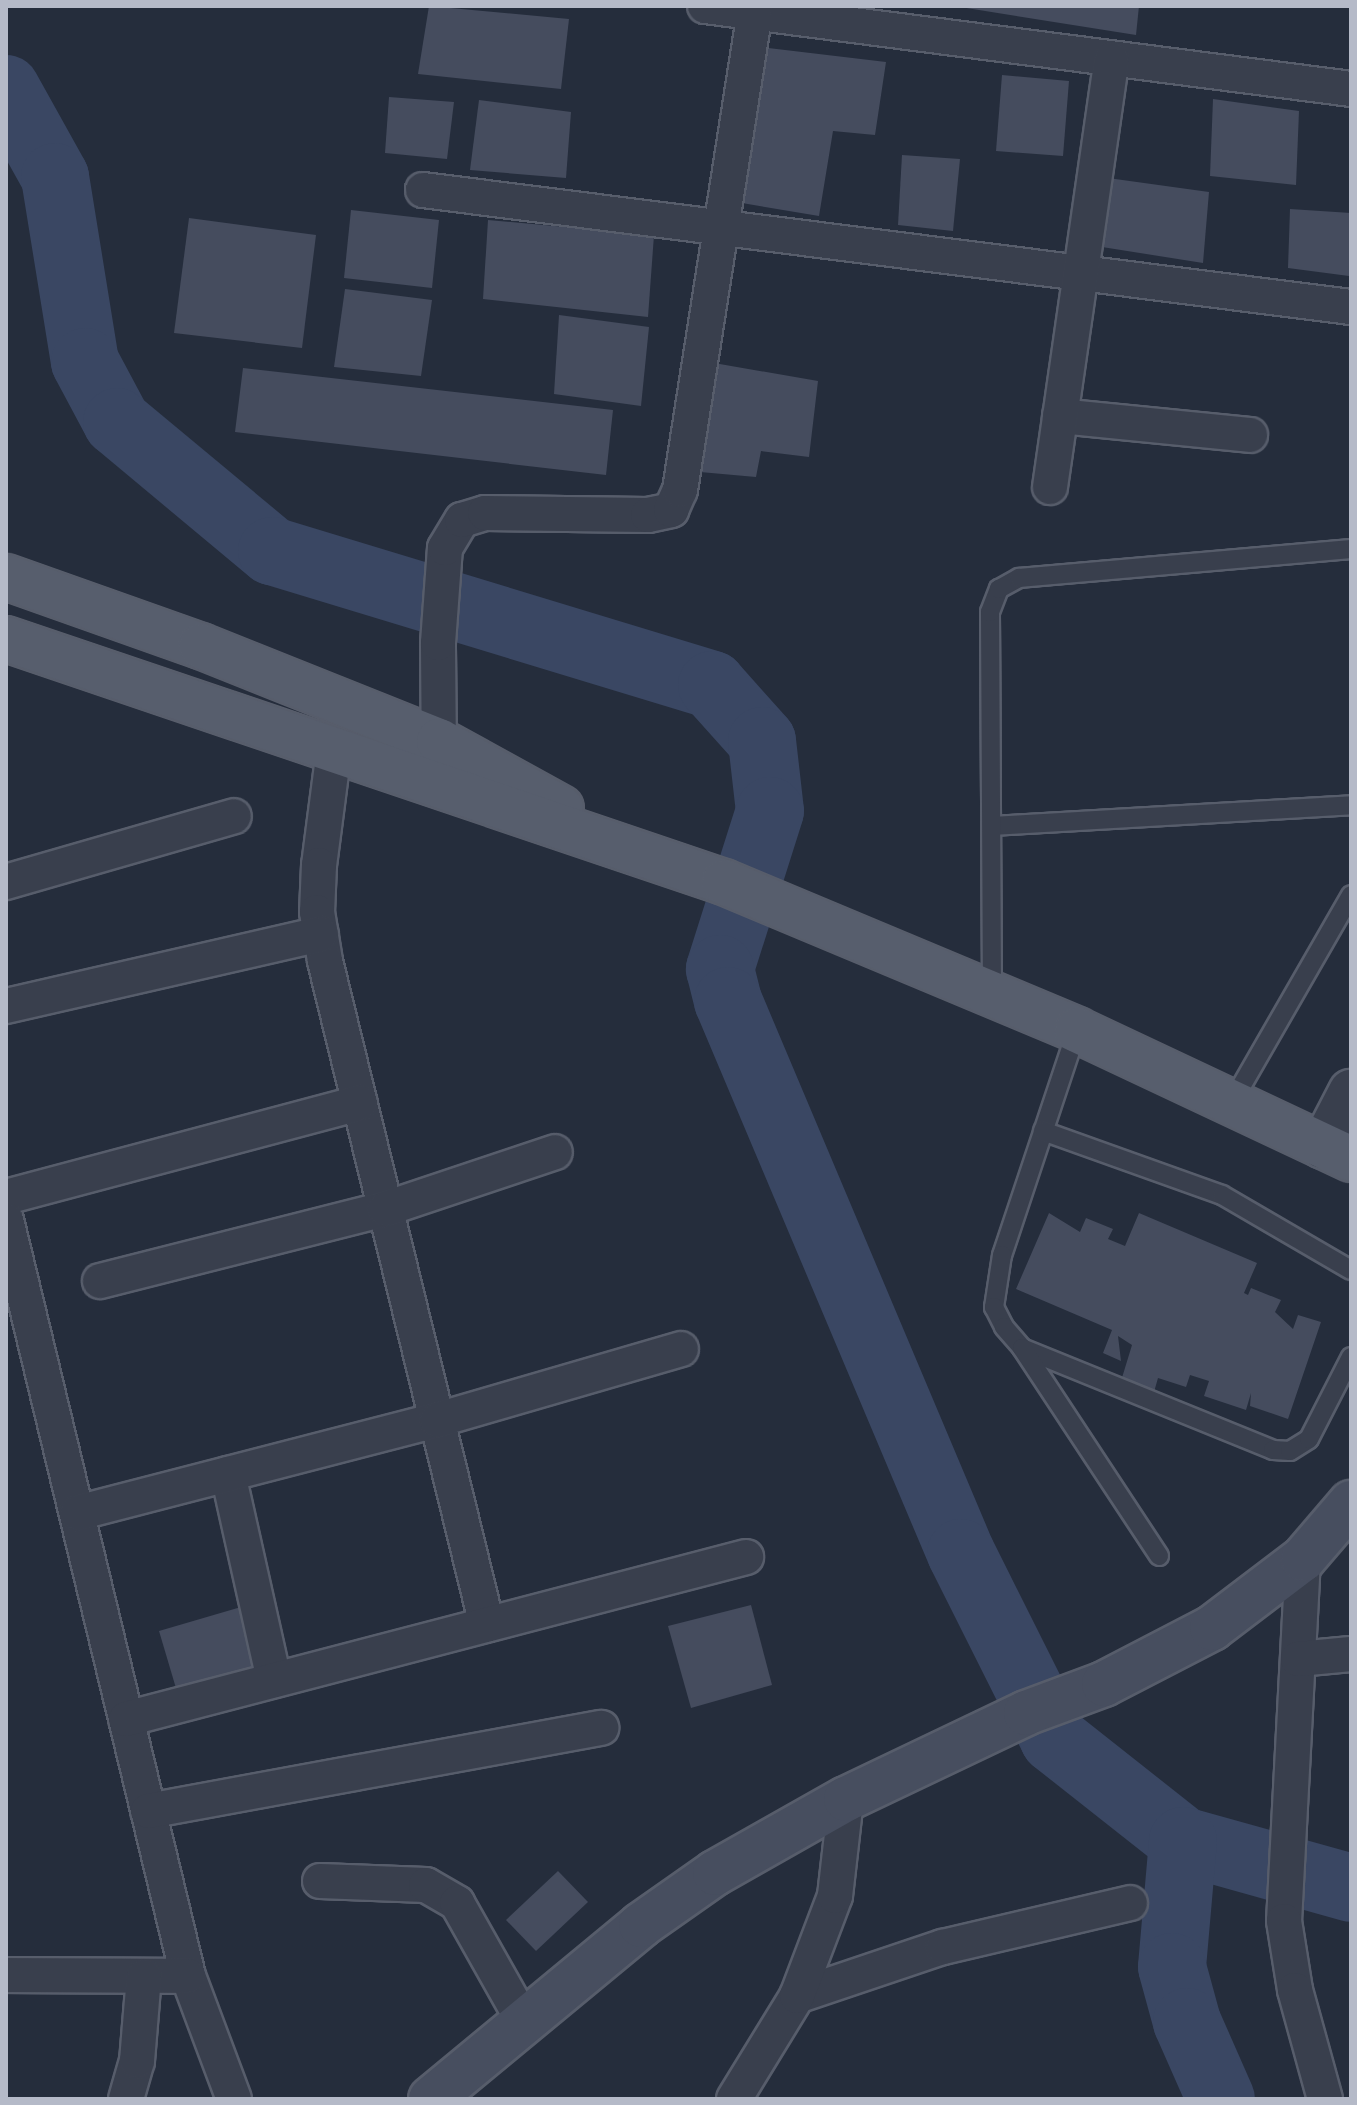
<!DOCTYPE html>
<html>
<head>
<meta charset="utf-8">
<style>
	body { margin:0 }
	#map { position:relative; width:1357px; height:2105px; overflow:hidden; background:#252d3c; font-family:"Varela Round",sans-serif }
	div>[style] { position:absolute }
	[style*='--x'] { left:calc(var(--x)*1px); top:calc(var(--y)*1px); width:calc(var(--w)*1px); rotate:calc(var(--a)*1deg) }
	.river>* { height:68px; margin:-34px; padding:0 34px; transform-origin:34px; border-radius:34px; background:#3a4763 }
	.building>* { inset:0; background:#454c5e }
	.roads { filter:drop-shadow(2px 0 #575d6b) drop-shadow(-2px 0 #575d6b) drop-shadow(0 2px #575d6b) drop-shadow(0 -2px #575d6b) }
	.service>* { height:18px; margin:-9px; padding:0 9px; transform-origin:9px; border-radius:9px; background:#393f4d }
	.minor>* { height:34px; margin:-17px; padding:0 17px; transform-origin:17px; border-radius:17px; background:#393f4d }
	.tertiary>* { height:44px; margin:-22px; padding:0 22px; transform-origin:22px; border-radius:22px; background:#393f4d }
	.secondary>* { height:44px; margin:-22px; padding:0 22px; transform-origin:22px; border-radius:22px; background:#474e5f }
	.primary>* { height:44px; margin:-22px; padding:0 22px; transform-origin:22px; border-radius:22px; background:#575e6d }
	span { translate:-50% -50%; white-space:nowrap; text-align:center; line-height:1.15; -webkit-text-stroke:8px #1e2432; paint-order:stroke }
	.frame { position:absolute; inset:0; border:8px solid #b5bac8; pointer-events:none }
</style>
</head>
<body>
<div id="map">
	<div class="river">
		<i style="--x:6;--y:89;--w:101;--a:60.9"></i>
		<i style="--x:55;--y:177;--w:187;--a:80.8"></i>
		<i style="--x:85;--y:362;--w:68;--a:61.9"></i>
		<i style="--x:117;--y:422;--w:202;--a:39.8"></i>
		<i style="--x:272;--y:551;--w:460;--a:16.9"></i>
		<i style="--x:712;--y:685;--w:75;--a:48.2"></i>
		<i style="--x:762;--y:741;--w:70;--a:83.5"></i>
		<i style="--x:770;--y:811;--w:166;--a:107.6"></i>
		<i style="--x:720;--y:969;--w:33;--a:76"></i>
		<i style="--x:728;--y:1001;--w:599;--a:67.12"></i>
		<i style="--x:961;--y:1553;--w:208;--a:63.4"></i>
		<i style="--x:1054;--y:1739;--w:164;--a:38.3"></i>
		<i style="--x:1183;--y:1841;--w:174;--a:15.6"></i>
		<i style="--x:1183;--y:1841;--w:126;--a:95"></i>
		<i style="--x:1172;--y:1967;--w:57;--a:74.7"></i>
		<i style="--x:1187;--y:2022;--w:84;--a:66.2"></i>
	</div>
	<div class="building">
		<i style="clip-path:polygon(429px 6px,569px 19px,561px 89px,418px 74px)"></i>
		<i style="clip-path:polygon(954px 6px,1139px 6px,1136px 35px)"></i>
		<i style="clip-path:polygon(759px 47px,886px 62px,875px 135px,833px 131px,819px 216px,736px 202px)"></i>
		<i style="clip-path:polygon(1002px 75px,1069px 81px,1063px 156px,996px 151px)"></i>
		<i style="clip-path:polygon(389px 97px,454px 102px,447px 159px,385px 153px)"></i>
		<i style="clip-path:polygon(1213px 99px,1299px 111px,1296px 185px,1210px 176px)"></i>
		<i style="clip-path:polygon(479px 100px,571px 112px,566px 178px,470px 170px)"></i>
		<i style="clip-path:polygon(902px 155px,960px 159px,953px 231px,898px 225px)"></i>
		<i style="clip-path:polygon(1108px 178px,1209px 192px,1203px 263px,1102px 247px)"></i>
		<i style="clip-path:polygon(1290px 209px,1351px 213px,1349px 276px,1288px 268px)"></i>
		<i style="clip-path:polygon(351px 210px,439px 220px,432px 288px,344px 278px)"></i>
		<i style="clip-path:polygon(189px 218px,316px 235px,302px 348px,174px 333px)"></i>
		<i style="clip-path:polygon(488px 220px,654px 235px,648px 317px,483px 299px)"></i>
		<i style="clip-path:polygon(345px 289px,432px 300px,421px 376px,334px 367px)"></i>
		<i style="clip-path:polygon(559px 315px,649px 327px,641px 406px,554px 394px)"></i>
		<i style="clip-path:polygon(714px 363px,818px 381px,809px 457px,761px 451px,756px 477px,700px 472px)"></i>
		<i style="clip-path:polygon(243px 368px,613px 410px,606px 475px,235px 432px)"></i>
		<i style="clip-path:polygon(1049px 1213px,1080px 1232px,1086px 1218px,1113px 1229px,1108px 1239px,1125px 1246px,1139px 1213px,1257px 1263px,1244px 1293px,1248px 1295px,1251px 1288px,1281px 1300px,1275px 1312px,1293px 1329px,1298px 1315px,1321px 1322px,1288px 1419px,1250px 1406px,1251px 1393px,1246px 1410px,1204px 1396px,1209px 1381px,1190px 1375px,1186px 1387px,1158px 1378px,1154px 1392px,1121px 1381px,1132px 1345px,1118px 1336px,1121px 1361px,1103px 1353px,1112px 1330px,1016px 1289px)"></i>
		<i style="clip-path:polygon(751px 1605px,772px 1685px,691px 1708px,668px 1626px)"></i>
		<i style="clip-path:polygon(241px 1607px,260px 1670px,178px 1695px,159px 1631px)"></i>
		<i style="clip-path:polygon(558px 1871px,588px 1902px,536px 1951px,506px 1920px)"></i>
	</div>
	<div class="roads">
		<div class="service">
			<i style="--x:992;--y:826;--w:360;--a:-3.3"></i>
			<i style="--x:992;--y:994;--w:382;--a:-90.3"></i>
			<i style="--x:990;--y:612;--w:25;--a:-69"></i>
			<i style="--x:999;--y:589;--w:23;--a:-29"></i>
			<i style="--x:1019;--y:578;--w:333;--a:-5"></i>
			<i style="--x:1077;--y:1030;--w:237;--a:108.4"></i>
			<i style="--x:1002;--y:1255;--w:53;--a:98.7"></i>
			<i style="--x:994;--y:1307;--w:22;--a:63"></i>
			<i style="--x:1004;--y:1327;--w:28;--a:49"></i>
			<i style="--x:1022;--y:1348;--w:271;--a:22.1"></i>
			<i style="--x:1273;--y:1450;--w:17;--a:3"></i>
			<i style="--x:1290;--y:1451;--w:22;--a:-32"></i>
			<i style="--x:1309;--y:1439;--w:92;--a:-62.9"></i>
			<i style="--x:1231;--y:1104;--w:241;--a:-60.1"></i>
			<i style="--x:1043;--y:1131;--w:190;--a:19.7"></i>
			<i style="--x:1222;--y:1195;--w:149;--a:30.2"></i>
			<i style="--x:1022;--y:1348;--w:249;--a:56.6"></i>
		</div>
		<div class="minor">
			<i style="--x:705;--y:6;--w:651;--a:7.32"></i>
			<i style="--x:423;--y:190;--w:935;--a:7.19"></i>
			<i style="--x:1060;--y:416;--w:191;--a:5.7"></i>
			<i style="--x:1050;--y:487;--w:432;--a:-81.8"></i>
			<i style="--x:334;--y:750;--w:116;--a:97.4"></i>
			<i style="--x:319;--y:865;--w:47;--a:92.4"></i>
			<i style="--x:317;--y:912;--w:50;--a:80.7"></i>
			<i style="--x:325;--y:961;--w:683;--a:76.29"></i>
			<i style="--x:439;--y:761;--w:118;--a:-90.5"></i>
			<i style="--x:438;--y:643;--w:95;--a:-85.8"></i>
			<i style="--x:445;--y:548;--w:33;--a:-59"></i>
			<i style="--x:462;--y:520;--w:24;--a:-17"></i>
			<i style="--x:485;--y:513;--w:163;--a:0.7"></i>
			<i style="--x:648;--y:515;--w:24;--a:-12"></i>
			<i style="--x:671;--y:510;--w:22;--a:-66"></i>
			<i style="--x:680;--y:490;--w:484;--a:-81.1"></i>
			<i style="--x:6;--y:882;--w:237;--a:-16.1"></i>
			<i style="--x:6;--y:1006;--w:323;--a:-12.9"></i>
			<i style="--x:6;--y:1197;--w:366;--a:-14.9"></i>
			<i style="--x:6;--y:1220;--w:778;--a:76.46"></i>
			<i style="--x:188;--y:1976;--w:131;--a:69.5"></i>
			<i style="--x:100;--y:1281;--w:294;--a:-14.2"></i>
			<i style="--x:385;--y:1209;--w:179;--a:-18.5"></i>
			<i style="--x:228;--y:1474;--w:211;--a:77.4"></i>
			<i style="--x:77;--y:1513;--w:372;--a:-14.5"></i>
			<i style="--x:437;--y:1420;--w:254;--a:-16.2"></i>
			<i style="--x:1303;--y:1559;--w:362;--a:93"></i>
			<i style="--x:1284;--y:1921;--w:70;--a:80.9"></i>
			<i style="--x:1295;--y:1990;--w:113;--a:74.6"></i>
			<i style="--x:1298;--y:1659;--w:53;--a:-5.4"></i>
			<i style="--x:126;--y:1719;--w:641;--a:-14.64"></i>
			<i style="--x:148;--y:1811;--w:461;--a:-10.4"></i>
			<i style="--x:320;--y:1881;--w:106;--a:2.2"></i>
			<i style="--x:426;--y:1885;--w:36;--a:30"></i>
			<i style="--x:457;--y:1903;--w:137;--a:60.6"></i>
			<i style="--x:6;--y:1975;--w:182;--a:0.3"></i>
			<i style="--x:797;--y:1996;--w:154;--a:-18.6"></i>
			<i style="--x:943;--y:1947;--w:192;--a:-13.2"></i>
			<i style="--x:126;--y:2099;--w:40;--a:-74"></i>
			<i style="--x:137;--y:2061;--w:85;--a:-85.3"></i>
			<i style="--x:734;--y:2099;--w:121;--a:-58.5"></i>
			<i style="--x:797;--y:1996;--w:107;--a:-69.2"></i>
			<i style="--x:835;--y:1896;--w:98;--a:-83.5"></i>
		</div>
		<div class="tertiary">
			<i style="--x:1323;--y:1146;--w:61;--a:-62.6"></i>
		</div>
		<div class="secondary">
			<i style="--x:431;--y:2099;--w:273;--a:-39.6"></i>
			<i style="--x:641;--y:1925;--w:90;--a:-35.1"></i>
			<i style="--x:715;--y:1873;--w:150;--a:-29.5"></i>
			<i style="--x:846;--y:1799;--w:199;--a:-25.5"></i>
			<i style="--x:1026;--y:1713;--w:83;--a:-20.4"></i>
			<i style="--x:1104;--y:1684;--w:122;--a:-27.4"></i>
			<i style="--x:1212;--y:1628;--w:114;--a:-37.2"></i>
			<i style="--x:1303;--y:1559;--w:74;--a:-49.4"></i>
		</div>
		<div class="primary">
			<i style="--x:6;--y:577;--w:207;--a:19.5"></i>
			<i style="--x:201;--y:646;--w:256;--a:21.8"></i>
			<i style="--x:439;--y:741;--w:139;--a:28.8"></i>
			<i style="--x:6;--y:639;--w:758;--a:18.7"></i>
			<i style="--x:724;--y:882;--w:383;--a:22.7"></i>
			<i style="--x:1077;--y:1030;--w:303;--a:25.2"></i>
		</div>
	</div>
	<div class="frame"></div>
</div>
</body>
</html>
